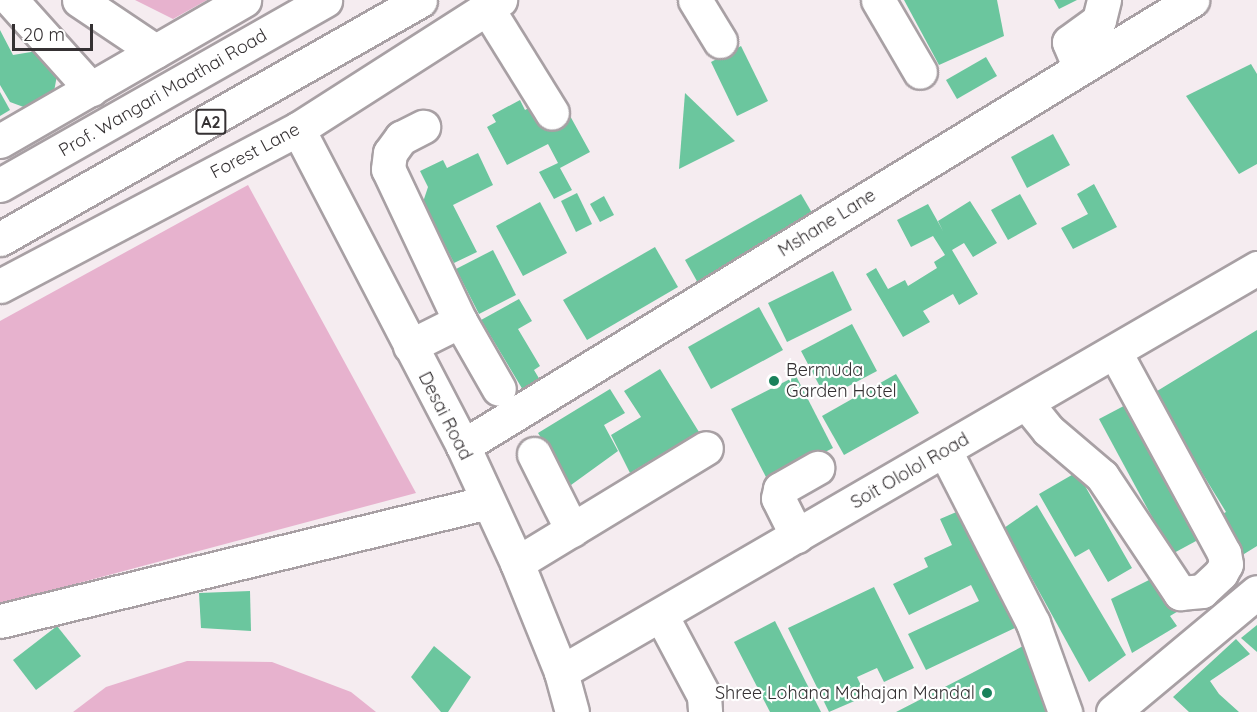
<!DOCTYPE html>
<html>
<head>
<meta charset="utf-8">
<style>
	body { margin:0 }
	#map { position:relative; width:1257px; height:712px; overflow:hidden; background:#f5ecf0; font-family:Quicksand,sans-serif }
	div>[style] { position:absolute }
	[style*='--x'] { left:calc(var(--x)*1px); top:calc(var(--y)*1px); width:calc(var(--w)*1px); rotate:calc(var(--a)*1deg) }
	.green>* { inset:0; background:#e7b2ce }
	.building>* { inset:0; background:#6bc69e }
	.roads { filter:drop-shadow(2px 0 #a8a0a4) drop-shadow(-2px 0 #a8a0a4) drop-shadow(0 2px #a8a0a4) drop-shadow(0 -2px #a8a0a4) }
	.minor>* { height:33px; margin:-16.5px; padding:0 16.5px; transform-origin:16.5px; border-radius:16.5px; background:#fff }
	.major>* { height:33px; margin:-16.5px; padding:0 16.5px; transform-origin:16.5px; border-radius:16.5px; background:#fff }
	.dots>* { width:16px; height:16px; translate:-50% -50%; box-sizing:border-box; border:3px solid #fff; border-radius:50% }
	span { translate:-50% -50%; white-space:nowrap; text-align:center; line-height:1.15; -webkit-text-stroke:4.5px #fff; paint-order:stroke }
	.shield-label span { padding:2px 4px; background:#fff; border:2px solid; border-radius:4px; -webkit-text-stroke-width:0 }
	.shield-label { font-size:16px; color:#353133; font-weight:700 }
	.street-label { font-size:18px; color:#353133 }
	.poi-label { font-size:18px; color:#353133 }
	.left { translate:0 -50%; text-align:left }
	.right { translate:-100% -50%; text-align:right }
	.scale { position:absolute; left:12px; top:24px; width:81px; height:27px; box-sizing:border-box; border:3px solid #353133; border-top:0; padding-left:8px; font-size:18px; line-height:21px; white-space:nowrap; color:#353133; -webkit-text-stroke:4px #fff; paint-order:stroke }
</style>
</head>
<body>
<div id="map">
	<div class="green">
		<i style="clip-path:polygon(135px 0,207px 0,173px 19px)"></i>
		<i style="clip-path:polygon(248px 185px,416px 493px,0 604px,0 321px)"></i>
		<i style="clip-path:polygon(187px 661px,272px 662px,351px 692px,376px 712px,73px 712px,106px 687px)"></i>
	</div>
	<div class="building">
		<i style="clip-path:polygon(904px 0,997px 0,1004px 36px,939px 65px)"></i>
		<i style="clip-path:polygon(1054px 0,1077px 0,1059px 9px)"></i>
		<i style="clip-path:polygon(0 30px,13px 55px,37px 51px,58px 70px,53px 97px,29px 109px,10px 102px,0 85px)"></i>
		<i style="clip-path:polygon(741px 46px,768px 101px,737px 116px,711px 62px)"></i>
		<i style="clip-path:polygon(986px 57px,997px 76px,957px 99px,946px 80px)"></i>
		<i style="clip-path:polygon(1251px 64px,1257px 74px,1257px 164px,1239px 174px,1186px 96px)"></i>
		<i style="clip-path:polygon(0 92px,10px 110px,0 116px)"></i>
		<i style="clip-path:polygon(685px 93px,735px 141px,679px 169px)"></i>
		<i style="clip-path:polygon(520px 100px,525px 110px,538px 103px,550px 125px,569px 114px,590px 152px,560px 168px,572px 190px,554px 199px,539px 172px,558px 163px,548px 144px,507px 165px,487px 127px,496px 122px,492px 115px)"></i>
		<i style="clip-path:polygon(1053px 134px,1070px 165px,1027px 188px,1011px 157px)"></i>
		<i style="clip-path:polygon(478px 153px,493px 185px,453px 205px,477px 252px,454px 263px,423px 202px,428px 187px,420px 171px,443px 160px,447px 168px)"></i>
		<i style="clip-path:polygon(1094px 184px,1117px 227px,1073px 249px,1061px 228px,1088px 214px,1077px 194px)"></i>
		<i style="clip-path:polygon(577px 193px,592px 224px,576px 232px,561px 201px)"></i>
		<i style="clip-path:polygon(801px 194px,818px 223px,702px 290px,685px 260px)"></i>
		<i style="clip-path:polygon(1020px 194px,1037px 224px,1008px 240px,991px 210px)"></i>
		<i style="clip-path:polygon(604px 196px,614px 215px,600px 222px,590px 204px)"></i>
		<i style="clip-path:polygon(970px 201px,997px 243px,973px 257px,964px 243px,952px 250px,978px 294px,959px 305px,953px 294px,923px 311px,930px 322px,903px 337px,866px 274px,876px 268px,888px 289px,905px 280px,908px 286px,937px 268px,934px 262px,945px 255px,933px 236px,911px 247px,897px 220px,928px 204px,943px 231px,938px 221px)"></i>
		<i style="clip-path:polygon(540px 202px,567px 253px,523px 276px,496px 226px)"></i>
		<i style="clip-path:polygon(655px 247px,678px 287px,587px 340px,563px 300px)"></i>
		<i style="clip-path:polygon(493px 250px,516px 295px,479px 314px,456px 269px)"></i>
		<i style="clip-path:polygon(833px 271px,852px 310px,787px 342px,768px 303px)"></i>
		<i style="clip-path:polygon(519px 299px,532px 321px,518px 329px,540px 366px,534px 370px,543px 385px,526px 395px,481px 320px)"></i>
		<i style="clip-path:polygon(759px 307px,783px 350px,711px 389px,688px 347px)"></i>
		<i style="clip-path:polygon(852px 324px,877px 371px,826px 398px,801px 351px)"></i>
		<i style="clip-path:polygon(1257px 330px,1257px 546px,1236px 559px,1213px 519px,1226px 512px,1185px 445px,1175px 451px,1144px 399px)"></i>
		<i style="clip-path:polygon(660px 369px,699px 432px,630px 473px,611px 435px,641px 417px,624px 391px)"></i>
		<i style="clip-path:polygon(896px 374px,919px 413px,844px 455px,822px 416px)"></i>
		<i style="clip-path:polygon(796px 376px,833px 448px,768px 481px,731px 409px)"></i>
		<i style="clip-path:polygon(610px 389px,625px 413px,604px 425px,618px 451px,571px 485px,538px 433px)"></i>
		<i style="clip-path:polygon(1137px 399px,1209px 534px,1172px 554px,1099px 419px)"></i>
		<i style="clip-path:polygon(1077px 472px,1132px 568px,1108px 582px,1089px 549px,1075px 557px,1039px 494px)"></i>
		<i style="clip-path:polygon(1037px 505px,1126px 655px,1089px 682px,1004px 528px)"></i>
		<i style="clip-path:polygon(961px 510px,1017px 627px,926px 670px,908px 634px,979px 601px,971px 585px,909px 615px,893px 584px,928px 567px,924px 558px,952px 545px,940px 519px)"></i>
		<i style="clip-path:polygon(1157px 576px,1180px 610px,1170px 616px,1177px 626px,1132px 653px,1111px 599px)"></i>
		<i style="clip-path:polygon(874px 587px,914px 668px,884px 682px,877px 668px,857px 677px,866px 696px,829px 712px,788px 628px)"></i>
		<i style="clip-path:polygon(250px 591px,251px 631px,201px 628px,199px 593px)"></i>
		<i style="clip-path:polygon(775px 621px,821px 712px,770px 712px,734px 642px)"></i>
		<i style="clip-path:polygon(1257px 625px,1257px 652px,1241px 638px)"></i>
		<i style="clip-path:polygon(57px 626px,81px 656px,36px 690px,13px 660px)"></i>
		<i style="clip-path:polygon(1236px 639px,1250px 654px,1210px 681px,1219px 694px,1239px 712px,1189px 712px,1173px 697px)"></i>
		<i style="clip-path:polygon(434px 646px,471px 677px,448px 712px,441px 712px,411px 677px)"></i>
		<i style="clip-path:polygon(1023px 646px,1048px 712px,896px 712px,972px 673px)"></i>
	</div>
	<div class="roads">
		<div class="minor">
			<i style="--x:11;--y:0;--w:120;--a:48"></i>
			<i style="--x:79;--y:0;--w:92;--a:33.9"></i>
			<i style="--x:695;--y:0;--w:48;--a:58.6"></i>
			<i style="--x:878;--y:0;--w:83;--a:59.7"></i>
			<i style="--x:487;--y:8;--w:123;--a:58.2"></i>
			<i style="--x:1080;--y:68;--w:28;--a:-113"></i>
			<i style="--x:1069;--y:42;--w:37;--a:-36"></i>
			<i style="--x:1099;--y:20;--w:21;--a:-76"></i>
			<i style="--x:298;--y:129;--w:357;--a:62.5"></i>
			<i style="--x:463;--y:446;--w:129;--a:65.2"></i>
			<i style="--x:517;--y:563;--w:118;--a:68"></i>
			<i style="--x:561;--y:672;--w:41;--a:74.6"></i>
			<i style="--x:0;--y:286;--w:337;--a:-27.8"></i>
			<i style="--x:298;--y:129;--w:240;--a:-32.6"></i>
			<i style="--x:460;--y:321;--w:78;--a:60.2"></i>
			<i style="--x:410;--y:346;--w:56;--a:-26.6"></i>
			<i style="--x:460;--y:321;--w:168;--a:-115.3"></i>
			<i style="--x:388;--y:169;--w:16;--a:-83"></i>
			<i style="--x:390;--y:153;--w:19;--a:-54"></i>
			<i style="--x:401;--y:138;--w:25;--a:-27"></i>
			<i style="--x:1027;--y:404;--w:33;--a:51"></i>
			<i style="--x:1048;--y:430;--w:71;--a:40.4"></i>
			<i style="--x:1102;--y:476;--w:141;--a:56.3"></i>
			<i style="--x:1180;--y:593;--w:22;--a:-5"></i>
			<i style="--x:1202;--y:591;--w:26;--a:-43"></i>
			<i style="--x:1221;--y:573;--w:10;--a:-61"></i>
			<i style="--x:1226;--y:564;--w:11;--a:-100"></i>
			<i style="--x:1224;--y:553;--w:229;--a:-118.5"></i>
			<i style="--x:463;--y:446;--w:855;--a:-31.46"></i>
			<i style="--x:945;--y:451;--w:193;--a:62.9"></i>
			<i style="--x:1033;--y:623;--w:95;--a:70.2"></i>
			<i style="--x:534;--y:454;--w:85;--a:63.4"></i>
			<i style="--x:797;--y:536;--w:42;--a:-116.6"></i>
			<i style="--x:778;--y:498;--w:9;--a:-77"></i>
			<i style="--x:780;--y:489;--w:43;--a:-29.6"></i>
			<i style="--x:517;--y:563;--w:221;--a:-31.3"></i>
			<i style="--x:661;--y:615;--w:92;--a:62"></i>
			<i style="--x:704;--y:696;--w:16;--a:86"></i>
			<i style="--x:0;--y:621;--w:502;--a:-13.7"></i>
			<i style="--x:561;--y:672;--w:805;--a:-30.13"></i>
			<i style="--x:1113;--y:712;--w:187;--a:-39.8"></i>
		</div>
		<div class="major">
			<i style="--x:0;--y:141;--w:282;--a:-30"></i>
			<i style="--x:0;--y:185;--w:374;--a:-29.6"></i>
			<i style="--x:0;--y:239;--w:483;--a:-29.6"></i>
		</div>
	</div>
	<div class="dots">
		<i style="left:774px;top:381px;background:#19815b"></i>
		<i style="left:987px;top:693px;background:#19815b"></i>
	</div>
	<div class="shield-label">
		<span style="left:211px;top:122px">A2</span>
	</div>
	<div class="street-label">
		<span style="left:163px;top:93px;rotate:-30deg">Prof. Wangari Maathai Road</span>
		<span style="left:255px;top:151px;rotate:-28deg">Forest Lane</span>
		<span style="left:827px;top:223px;rotate:-32deg">Mshane Lane</span>
		<span style="left:445px;top:416px;rotate:63deg">Desai Road</span>
		<span style="left:910px;top:471px;rotate:-30deg">Soit Ololol Road</span>
	</div>
	<div class="poi-label">
		<span class="left" style="left:786px;top:381px">Bermuda<br>Garden Hotel</span>
		<span class="right" style="left:975px;top:693px">Shree Lohana Mahajan Mandal</span>
	</div>
	<div class="scale">20 m</div>
</div>
</body>
</html>
